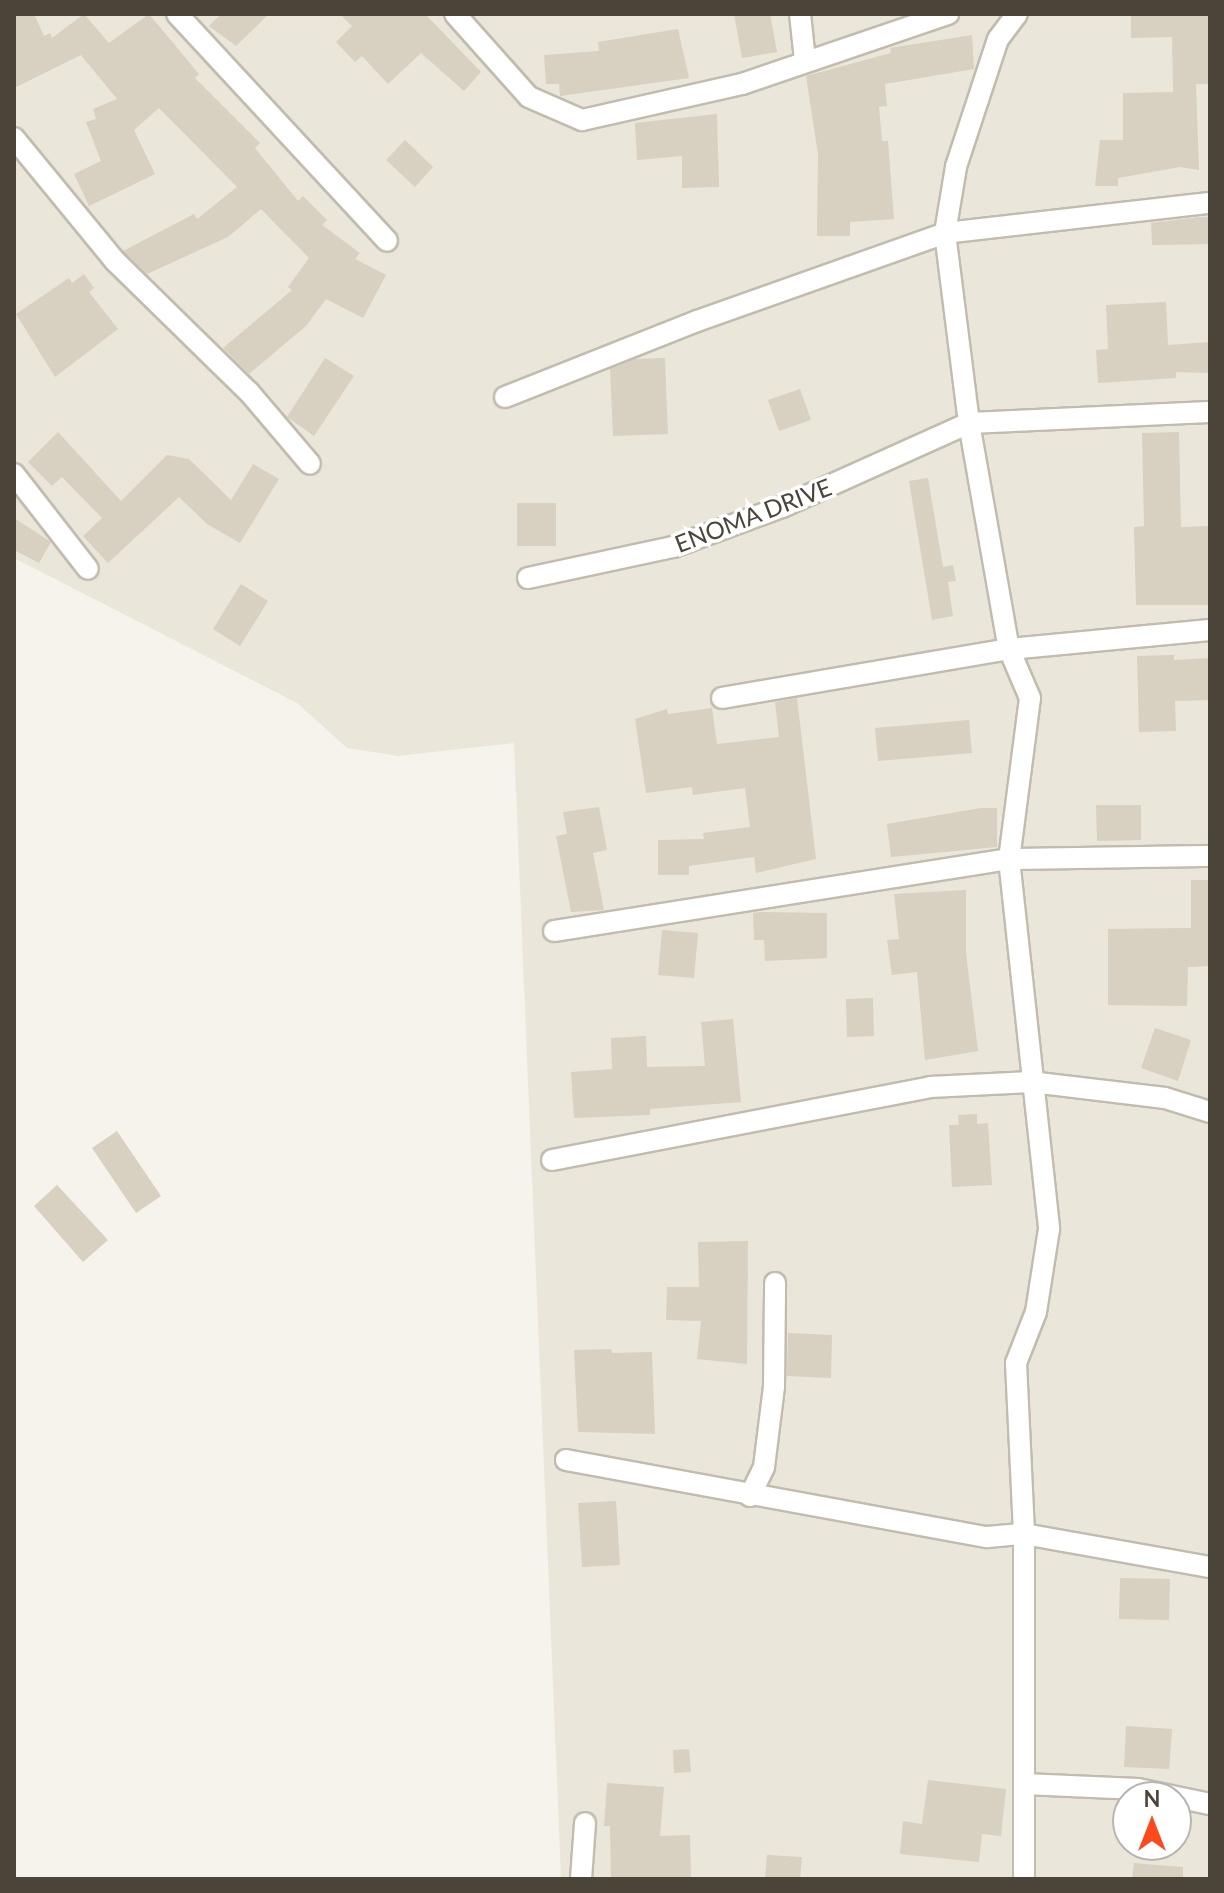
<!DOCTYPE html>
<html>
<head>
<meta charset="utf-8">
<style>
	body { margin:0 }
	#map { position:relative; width:1224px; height:1893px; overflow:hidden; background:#f6f3ec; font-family:Lato,sans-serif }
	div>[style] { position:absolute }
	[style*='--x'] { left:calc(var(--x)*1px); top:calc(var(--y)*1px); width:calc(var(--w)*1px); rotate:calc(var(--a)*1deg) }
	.residential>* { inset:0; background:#eae6da }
	.building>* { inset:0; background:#d8d0c1 }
	.roads { filter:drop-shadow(2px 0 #c2bcae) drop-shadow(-2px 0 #c2bcae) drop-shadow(0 2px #c2bcae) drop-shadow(0 -2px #c2bcae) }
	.minor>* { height:20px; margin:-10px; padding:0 10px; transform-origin:10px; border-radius:10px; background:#fff }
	span { translate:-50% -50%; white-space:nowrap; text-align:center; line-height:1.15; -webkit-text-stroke:7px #fff; paint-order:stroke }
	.street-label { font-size:24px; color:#4b4539 }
	.frame { position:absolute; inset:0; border:16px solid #4b4539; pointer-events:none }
	.north { position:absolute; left:1112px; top:1781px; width:80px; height:80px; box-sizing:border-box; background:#fff; border:2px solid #b7b5b0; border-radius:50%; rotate:0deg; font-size:22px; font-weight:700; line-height:32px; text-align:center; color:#4b4539 }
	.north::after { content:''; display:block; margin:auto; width:28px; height:36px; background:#fc4a1c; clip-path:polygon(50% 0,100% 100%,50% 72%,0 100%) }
</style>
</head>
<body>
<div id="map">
	<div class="residential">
		<i style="clip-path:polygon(evenodd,14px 14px,1210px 14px,1210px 1879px,561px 1879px,514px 743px,398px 756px,347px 748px,297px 703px,14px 558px,14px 14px,1128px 1797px,1176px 1797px,1176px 1845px,1128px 1845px,1128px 1797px)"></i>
	</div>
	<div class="building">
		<i style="clip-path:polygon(14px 14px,34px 14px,44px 36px,50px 33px,52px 38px,84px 14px,109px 43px,149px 14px,199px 74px,195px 78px,260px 143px,255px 148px,298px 201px,303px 196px,327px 220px,322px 225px,360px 253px,355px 259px,386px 275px,363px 318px,326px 299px,306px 326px,249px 374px,223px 348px,292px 290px,288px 287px,309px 258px,261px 209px,228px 237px,147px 274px,123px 251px,194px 214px,197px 219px,237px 187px,159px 108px,134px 130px,155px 174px,89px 206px,74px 174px,101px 161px,86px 122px,96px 119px,93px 109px,117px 99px,81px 55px,14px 88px)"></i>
		<i style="clip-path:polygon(221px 14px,269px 14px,236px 46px,209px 26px)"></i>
		<i style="clip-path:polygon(340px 14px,425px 14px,481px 72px,464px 91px,421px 53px,388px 84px,362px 56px,355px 62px,336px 42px,352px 26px)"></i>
		<i style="clip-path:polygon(734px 14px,770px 14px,777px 52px,742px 58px)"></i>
		<i style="clip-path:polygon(1131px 14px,1209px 14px,1210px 84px,1196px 84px,1199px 170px,1180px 167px,1118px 178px,1118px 186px,1095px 186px,1100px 140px,1123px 140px,1123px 93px,1173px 92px,1172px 37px,1131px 38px)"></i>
		<i style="clip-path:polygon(678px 29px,689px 78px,560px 96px,559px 84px,546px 84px,544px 55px,599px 51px,598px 42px)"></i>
		<i style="clip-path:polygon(972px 35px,974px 69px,885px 84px,887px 106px,879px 107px,882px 141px,888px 141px,894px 219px,850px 222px,850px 236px,817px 236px,818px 154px,806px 76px,891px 53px,890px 48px)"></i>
		<i style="clip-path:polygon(717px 114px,719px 187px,682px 188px,682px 156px,637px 160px,635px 123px)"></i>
		<i style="clip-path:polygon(405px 140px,433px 167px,415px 187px,386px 160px)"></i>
		<i style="clip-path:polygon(1200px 217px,1210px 217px,1210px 244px,1152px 245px,1151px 223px)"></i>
		<i style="clip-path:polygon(84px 274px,94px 288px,89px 292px,118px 329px,55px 377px,16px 314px,69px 278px,72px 283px)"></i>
		<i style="clip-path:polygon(1166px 302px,1168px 345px,1210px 342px,1210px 373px,1176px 372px,1176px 378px,1098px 383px,1096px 350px,1108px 349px,1106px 305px)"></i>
		<i style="clip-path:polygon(325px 358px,354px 376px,314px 436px,287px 417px)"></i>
		<i style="clip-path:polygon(665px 358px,668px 434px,613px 436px,610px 369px,635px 359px)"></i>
		<i style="clip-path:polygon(800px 389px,811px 420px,779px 431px,768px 400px)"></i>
		<i style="clip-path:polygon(58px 432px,121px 501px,167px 455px,189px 459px,231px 500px,253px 464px,279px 479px,240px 543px,207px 524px,179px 497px,108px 563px,83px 536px,102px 518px,62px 477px,52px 486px,28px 462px)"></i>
		<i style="clip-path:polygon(1179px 432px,1181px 527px,1210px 526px,1210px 605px,1136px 605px,1134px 527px,1144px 526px,1142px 433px)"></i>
		<i style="clip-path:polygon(928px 478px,943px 567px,953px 565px,956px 581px,948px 582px,953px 616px,932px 620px,909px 481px)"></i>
		<i style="clip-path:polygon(517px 503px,556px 503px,556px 546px,517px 546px)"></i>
		<i style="clip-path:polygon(14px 518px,51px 542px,39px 563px,14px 550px)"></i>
		<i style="clip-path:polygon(241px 584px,268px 601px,240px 646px,213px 629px)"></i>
		<i style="clip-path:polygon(1174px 655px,1174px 660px,1210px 658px,1210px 700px,1175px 701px,1176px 731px,1139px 732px,1137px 656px)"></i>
		<i style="clip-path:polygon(797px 698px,816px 859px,756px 873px,754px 857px,689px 866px,689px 875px,658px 875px,658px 840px,704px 839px,703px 833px,750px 827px,745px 788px,693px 795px,692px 787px,646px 793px,635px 719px,667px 709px,668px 714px,712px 708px,717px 744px,779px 737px,775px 702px)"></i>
		<i style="clip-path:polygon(969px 720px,972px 753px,878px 761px,875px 728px)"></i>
		<i style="clip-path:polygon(1096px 805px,1141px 805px,1141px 840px,1097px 841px)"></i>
		<i style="clip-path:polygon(599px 807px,607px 850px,593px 853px,604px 910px,571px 912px,556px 836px,567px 834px,563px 812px)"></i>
		<i style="clip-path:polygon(981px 808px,997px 808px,997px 847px,891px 857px,887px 824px)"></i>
		<i style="clip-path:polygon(1191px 880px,1210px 880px,1210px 966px,1188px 967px,1187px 1006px,1108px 1005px,1108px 929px,1191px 928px)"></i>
		<i style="clip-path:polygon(966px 890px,966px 953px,978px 1051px,925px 1060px,917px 972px,892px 975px,887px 940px,899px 939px,894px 894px)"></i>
		<i style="clip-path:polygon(760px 912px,827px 913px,827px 958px,765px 961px,764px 940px,754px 940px,753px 913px)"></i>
		<i style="clip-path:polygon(662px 930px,698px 933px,694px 978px,658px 975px)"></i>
		<i style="clip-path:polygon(873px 998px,874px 1036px,847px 1037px,846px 999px)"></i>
		<i style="clip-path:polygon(733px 1019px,741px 1102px,650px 1109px,650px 1115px,574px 1118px,571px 1072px,612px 1069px,611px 1038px,646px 1036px,647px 1067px,705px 1066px,701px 1022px)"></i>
		<i style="clip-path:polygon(1155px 1028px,1191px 1040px,1178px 1081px,1141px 1068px)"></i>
		<i style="clip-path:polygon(977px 1114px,977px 1124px,988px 1123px,992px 1185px,952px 1187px,949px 1125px,959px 1125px,958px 1115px)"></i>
		<i style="clip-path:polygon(117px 1131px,161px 1196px,136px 1213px,92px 1148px)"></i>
		<i style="clip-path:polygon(57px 1185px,108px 1240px,83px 1262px,34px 1206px)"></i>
		<i style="clip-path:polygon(748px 1241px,747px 1364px,697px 1359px,701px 1321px,666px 1320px,667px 1287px,699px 1287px,698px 1242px)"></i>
		<i style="clip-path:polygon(788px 1333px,832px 1335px,831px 1378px,787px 1376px)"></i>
		<i style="clip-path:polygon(611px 1349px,612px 1353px,652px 1352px,655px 1434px,578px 1432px,574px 1350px)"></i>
		<i style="clip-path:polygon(616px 1501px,620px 1565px,582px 1567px,578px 1503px)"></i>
		<i style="clip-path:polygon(1120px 1578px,1170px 1579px,1169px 1620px,1119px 1619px)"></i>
		<i style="clip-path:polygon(1126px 1726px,1172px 1729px,1169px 1769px,1124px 1767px)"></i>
		<i style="clip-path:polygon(689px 1749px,691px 1772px,674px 1773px,673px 1750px)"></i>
		<i style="clip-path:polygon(928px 1780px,1006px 1789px,1001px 1836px,982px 1834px,979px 1862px,900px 1854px,903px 1821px,922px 1824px)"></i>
		<i style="clip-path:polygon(607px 1783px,664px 1787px,660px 1836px,690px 1835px,691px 1879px,611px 1879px,610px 1826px,604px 1826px)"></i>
		<i style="clip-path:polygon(767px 1855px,802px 1857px,800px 1879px,765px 1879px)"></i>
		<i style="clip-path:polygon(1134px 1863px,1183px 1867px,1183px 1879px,1132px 1879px)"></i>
	</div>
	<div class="roads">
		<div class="minor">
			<i style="--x:177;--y:14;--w:309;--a:47.2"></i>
			<i style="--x:455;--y:14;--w:111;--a:48.3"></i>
			<i style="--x:529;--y:97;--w:58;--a:23.5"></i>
			<i style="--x:582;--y:120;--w:164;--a:-12.7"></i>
			<i style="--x:742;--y:84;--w:218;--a:-18.8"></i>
			<i style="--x:800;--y:14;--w:46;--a:83.8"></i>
			<i style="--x:1017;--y:14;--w:31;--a:127"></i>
			<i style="--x:998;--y:39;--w:135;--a:108.2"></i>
			<i style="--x:956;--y:167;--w:67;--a:99.5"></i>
			<i style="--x:945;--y:233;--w:192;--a:82.8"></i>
			<i style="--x:969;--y:423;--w:230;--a:80"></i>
			<i style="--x:1009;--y:649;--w:53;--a:66.8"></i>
			<i style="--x:1030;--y:698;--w:162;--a:97.4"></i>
			<i style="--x:1009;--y:859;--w:372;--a:83.8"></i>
			<i style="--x:1049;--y:1229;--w:84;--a:98.9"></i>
			<i style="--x:1036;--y:1312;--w:55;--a:111.4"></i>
			<i style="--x:1016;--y:1363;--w:171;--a:87.3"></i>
			<i style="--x:1024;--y:1534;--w:345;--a:90"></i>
			<i style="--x:14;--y:138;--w:159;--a:50.6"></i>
			<i style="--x:115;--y:261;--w:187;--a:44.4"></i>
			<i style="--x:249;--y:392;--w:94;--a:49.7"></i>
			<i style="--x:505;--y:397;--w:206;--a:-21.6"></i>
			<i style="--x:697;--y:321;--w:263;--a:-19.5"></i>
			<i style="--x:945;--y:233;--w:267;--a:-6.5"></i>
			<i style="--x:14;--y:474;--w:120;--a:52.1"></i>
			<i style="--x:528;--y:578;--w:148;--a:-12.1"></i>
			<i style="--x:673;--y:547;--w:116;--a:-20.2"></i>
			<i style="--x:782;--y:507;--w:205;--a:-24.2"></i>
			<i style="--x:969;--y:423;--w:241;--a:-2.6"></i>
			<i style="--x:722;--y:698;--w:291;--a:-9.7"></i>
			<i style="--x:1009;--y:649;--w:202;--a:-5.4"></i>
			<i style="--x:554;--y:931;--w:461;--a:-9"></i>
			<i style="--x:1009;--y:859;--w:201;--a:-0.9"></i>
			<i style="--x:552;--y:1160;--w:385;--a:-10.9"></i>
			<i style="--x:930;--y:1087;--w:101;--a:-2.8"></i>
			<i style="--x:1031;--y:1082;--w:135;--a:6.8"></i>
			<i style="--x:1165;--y:1098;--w:47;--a:17.3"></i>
			<i style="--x:566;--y:1460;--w:428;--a:10.4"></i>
			<i style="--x:987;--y:1537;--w:37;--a:-5"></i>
			<i style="--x:1024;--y:1534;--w:189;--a:10.1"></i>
			<i style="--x:750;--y:1496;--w:32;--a:-64"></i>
			<i style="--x:764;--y:1467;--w:81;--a:-82.9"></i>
			<i style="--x:774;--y:1387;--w:104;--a:-89.4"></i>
			<i style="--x:1024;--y:1784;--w:114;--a:2.5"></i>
			<i style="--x:1138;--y:1789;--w:74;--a:11.8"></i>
			<i style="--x:581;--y:1879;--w:56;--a:-85.9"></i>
		</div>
	</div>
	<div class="street-label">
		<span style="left:753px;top:515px;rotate:-21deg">ENOMA DRIVE</span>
	</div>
	<div class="frame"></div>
	<div class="north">N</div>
</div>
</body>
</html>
